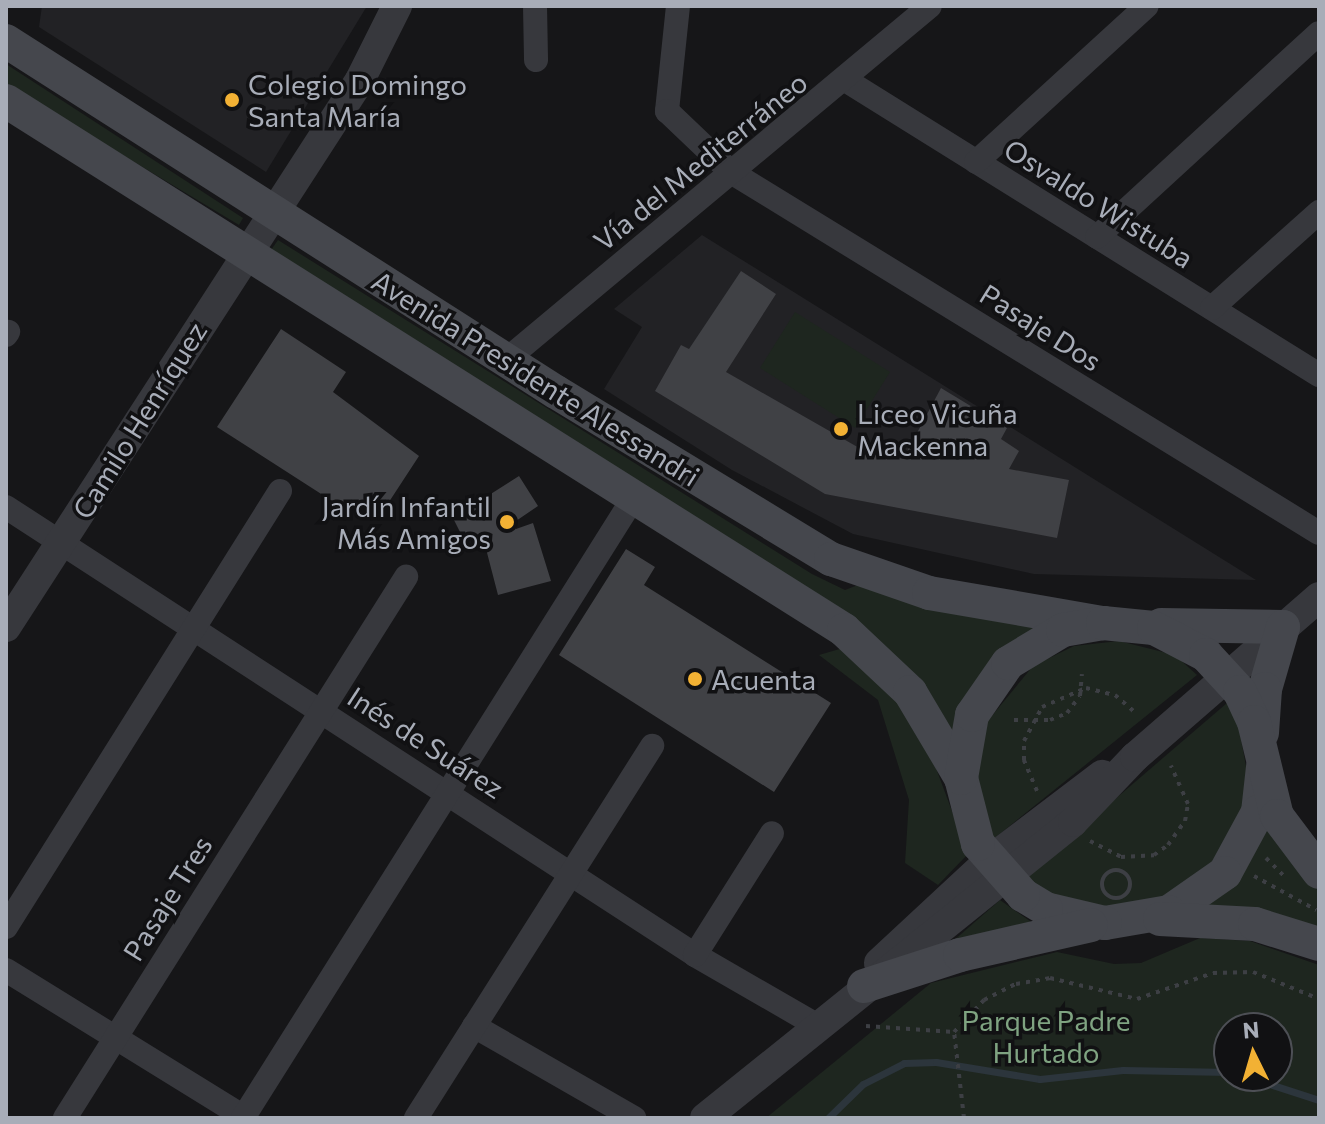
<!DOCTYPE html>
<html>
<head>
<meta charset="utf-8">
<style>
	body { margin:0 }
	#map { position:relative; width:1325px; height:1124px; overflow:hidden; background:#161618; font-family:Commissioner,sans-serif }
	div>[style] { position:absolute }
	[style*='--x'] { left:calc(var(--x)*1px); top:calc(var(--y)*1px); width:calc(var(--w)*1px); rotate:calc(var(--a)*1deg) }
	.built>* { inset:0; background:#222225 }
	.green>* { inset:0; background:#1e261f }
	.stream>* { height:7px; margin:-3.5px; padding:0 3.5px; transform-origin:3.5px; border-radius:3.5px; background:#2c353c }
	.building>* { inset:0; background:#404145 }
	.path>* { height:4px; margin-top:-2px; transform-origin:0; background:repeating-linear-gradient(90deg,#3d3f44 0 4px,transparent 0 10px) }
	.path>.ring { margin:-2px; padding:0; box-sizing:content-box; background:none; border:4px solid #3d3f44; border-radius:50% }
	.minor>* { height:24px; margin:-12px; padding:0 12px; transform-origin:12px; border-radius:12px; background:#37383d }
	.tertiary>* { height:30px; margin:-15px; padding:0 15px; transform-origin:15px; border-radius:15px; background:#37383d }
	.secondary>* { height:34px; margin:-17px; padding:0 17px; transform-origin:17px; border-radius:17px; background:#45474d }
	.dots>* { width:22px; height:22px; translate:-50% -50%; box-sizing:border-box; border:4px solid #111113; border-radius:50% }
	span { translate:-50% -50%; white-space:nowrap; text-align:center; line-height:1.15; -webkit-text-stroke:7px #111113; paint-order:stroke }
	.poi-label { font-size:28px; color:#a8adb8 }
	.left { translate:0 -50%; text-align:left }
	.right { translate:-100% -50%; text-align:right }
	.street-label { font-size:28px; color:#a8adb8 }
	.park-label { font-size:28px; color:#7fa381 }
	.frame { position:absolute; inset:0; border:8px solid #a8adb8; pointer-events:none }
	.north { position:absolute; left:1213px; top:1012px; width:80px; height:80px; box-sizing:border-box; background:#111113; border:2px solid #4d4f55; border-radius:50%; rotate:355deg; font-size:22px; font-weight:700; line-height:32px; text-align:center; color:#a8adb8 }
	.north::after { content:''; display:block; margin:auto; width:28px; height:36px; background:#f2b134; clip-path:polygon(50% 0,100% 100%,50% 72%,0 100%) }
</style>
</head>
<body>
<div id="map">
	<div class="built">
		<i style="clip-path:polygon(42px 6px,367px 6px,266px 172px,39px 27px)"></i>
		<i style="clip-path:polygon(702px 235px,1256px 580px,1034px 574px,853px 534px,732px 470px,604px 389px,642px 327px,614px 309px)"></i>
	</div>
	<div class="green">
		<i style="clip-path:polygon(6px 64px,243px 218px,239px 225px,6px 85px)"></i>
		<i style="clip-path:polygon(278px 240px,812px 574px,845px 590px,858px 585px,1049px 624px,953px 735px,941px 714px,271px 250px)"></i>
		<i style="clip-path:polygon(795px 312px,890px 372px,855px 428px,760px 368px)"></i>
		<i style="clip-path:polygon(1119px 641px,1175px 655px,1197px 675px,991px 841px,974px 797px,986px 723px,1033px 666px,1074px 646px)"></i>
		<i style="clip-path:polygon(843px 648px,890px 687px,927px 744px,968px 854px,938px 885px,905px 863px,909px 800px,878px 700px,819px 655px)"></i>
		<i style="clip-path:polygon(1227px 703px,1238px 723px,1248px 777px,1245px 801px,1215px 861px,1153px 906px,1090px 912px,1022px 879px)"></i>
		<i style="clip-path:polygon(1267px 822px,1319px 892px,1319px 930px,1203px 909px)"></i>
		<i style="clip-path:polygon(1000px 900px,1037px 926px,952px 942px)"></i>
		<i style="clip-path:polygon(evenodd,1200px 938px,1250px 941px,1319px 965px,1319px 1118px,766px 1118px,931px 983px,1057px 952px,1114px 964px,1141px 963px,1200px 938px,1229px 1028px,1277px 1028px,1277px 1076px,1229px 1076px,1229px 1028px)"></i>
	</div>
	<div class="stream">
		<i style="--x:1245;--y:1076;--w:78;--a:18"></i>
		<i style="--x:828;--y:1118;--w:49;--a:-44.2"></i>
		<i style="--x:863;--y:1084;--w:46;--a:-27.1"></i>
		<i style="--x:904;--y:1063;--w:32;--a:-2"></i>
		<i style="--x:936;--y:1062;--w:105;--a:9.3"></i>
		<i style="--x:1040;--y:1079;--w:83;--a:-6.2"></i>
		<i style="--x:1123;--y:1070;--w:106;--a:1.1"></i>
	</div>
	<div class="building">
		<i style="clip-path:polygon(741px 271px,776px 294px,726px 372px,861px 449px,903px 459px,941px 388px,1007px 428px,1001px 439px,1019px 451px,1009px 469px,1069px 480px,1057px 538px,825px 494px,655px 391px,681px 345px,689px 349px)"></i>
		<i style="clip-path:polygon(281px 329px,346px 372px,333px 392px,419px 456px,385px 508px,368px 497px,360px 510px,347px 501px,343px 508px,217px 427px)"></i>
		<i style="clip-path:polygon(519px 476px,538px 506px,513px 523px,516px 529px,533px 523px,551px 581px,498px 595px,485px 545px,475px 534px,464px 540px,453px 518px)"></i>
		<i style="clip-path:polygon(626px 549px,655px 567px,644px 585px,831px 703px,774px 792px,559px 655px)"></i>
	</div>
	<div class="path">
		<i style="--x:1014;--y:720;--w:36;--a:0"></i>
		<i style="--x:1050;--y:720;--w:18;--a:-22"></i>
		<i style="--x:1067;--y:713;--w:21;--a:-53"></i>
		<i style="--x:1080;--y:696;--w:22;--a:-85"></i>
		<i style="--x:1037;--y:791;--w:34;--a:-113"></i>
		<i style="--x:1024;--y:760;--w:19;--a:-90"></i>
		<i style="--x:1024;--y:741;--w:38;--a:-62"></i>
		<i style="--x:1042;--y:707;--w:48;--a:-23.4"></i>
		<i style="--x:1086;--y:688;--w:30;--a:14"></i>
		<i style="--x:1115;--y:695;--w:28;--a:41"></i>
		<i style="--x:1090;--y:841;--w:35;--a:27"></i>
		<i style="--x:1121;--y:857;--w:33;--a:-3"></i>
		<i style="--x:1154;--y:855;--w:17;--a:-36"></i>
		<i style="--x:1168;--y:845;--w:29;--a:-55"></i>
		<i style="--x:1185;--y:821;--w:17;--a:-80"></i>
		<i style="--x:1188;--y:804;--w:42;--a:-114.1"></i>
		<i style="--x:1266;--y:858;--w:27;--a:45"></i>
		<i class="ring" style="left:1102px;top:870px;width:24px;height:24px"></i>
		<i style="--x:1254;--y:876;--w:71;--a:28.7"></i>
		<i style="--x:866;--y:1026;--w:88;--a:3.9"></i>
		<i style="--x:964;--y:1118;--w:87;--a:-96.6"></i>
		<i style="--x:954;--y:1032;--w:44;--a:-46.8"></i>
		<i style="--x:984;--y:1000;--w:36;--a:-27"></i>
		<i style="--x:1016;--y:984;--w:35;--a:-10"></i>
		<i style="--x:1050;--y:978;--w:89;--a:13.6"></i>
		<i style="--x:1137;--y:999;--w:80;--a:-18.9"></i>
		<i style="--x:1213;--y:973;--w:40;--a:-1.4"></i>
		<i style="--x:1253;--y:972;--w:71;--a:22.2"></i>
	</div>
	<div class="minor">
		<i style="--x:535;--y:6;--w:54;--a:88.9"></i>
		<i style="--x:678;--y:6;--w:106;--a:96"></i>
		<i style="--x:667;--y:111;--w:88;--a:43.6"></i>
		<i style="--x:731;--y:172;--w:690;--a:31.55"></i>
		<i style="--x:847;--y:81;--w:556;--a:31.92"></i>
		<i style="--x:976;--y:162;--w:231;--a:-42.4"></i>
		<i style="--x:1097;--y:237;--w:301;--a:-42.6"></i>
		<i style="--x:1212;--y:308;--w:144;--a:-41.9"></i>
		<i style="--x:6;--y:335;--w:4;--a:-56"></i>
		<i style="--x:506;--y:360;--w:552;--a:-39.86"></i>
		<i style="--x:6;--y:507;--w:822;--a:33.03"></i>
		<i style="--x:695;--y:955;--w:140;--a:30"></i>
		<i style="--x:6;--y:927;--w:515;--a:-57.85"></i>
		<i style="--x:695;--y:955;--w:144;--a:-57.7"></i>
		<i style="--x:6;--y:970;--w:282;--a:31.7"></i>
		<i style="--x:474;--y:1026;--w:185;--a:29.9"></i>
		<i style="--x:65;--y:1118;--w:640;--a:-57.78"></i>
		<i style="--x:243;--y:1118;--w:734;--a:-57.8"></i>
		<i style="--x:416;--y:1118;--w:441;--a:-57.6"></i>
	</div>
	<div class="tertiary">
		<i style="--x:6;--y:627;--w:652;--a:-57.09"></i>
		<i style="--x:360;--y:80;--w:83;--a:-63.4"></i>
		<i style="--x:879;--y:963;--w:151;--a:-42.9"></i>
		<i style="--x:990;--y:860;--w:141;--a:-37.2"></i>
		<i style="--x:705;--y:1118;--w:472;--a:-38.8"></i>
		<i style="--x:1073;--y:822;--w:90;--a:-46.4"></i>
		<i style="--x:1135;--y:757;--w:244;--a:-41"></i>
	</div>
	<div class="secondary">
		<i style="--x:6;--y:41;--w:652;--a:32.55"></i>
		<i style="--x:556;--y:392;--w:322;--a:31.3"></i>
		<i style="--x:831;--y:559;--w:104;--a:19.1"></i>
		<i style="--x:929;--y:593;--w:177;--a:9.8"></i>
		<i style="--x:6;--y:101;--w:991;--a:32.26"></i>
		<i style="--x:844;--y:630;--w:91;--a:43.2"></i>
		<i style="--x:910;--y:692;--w:100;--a:59.3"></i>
		<i style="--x:1161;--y:625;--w:122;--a:0.9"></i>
		<i style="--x:1283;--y:627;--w:65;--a:106.2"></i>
		<i style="--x:1265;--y:689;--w:44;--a:93.9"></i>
		<i style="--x:1263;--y:767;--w:45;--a:96.3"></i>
		<i style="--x:1258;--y:812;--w:69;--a:118.4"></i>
		<i style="--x:1225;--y:873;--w:68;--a:145.1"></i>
		<i style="--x:1169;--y:912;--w:65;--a:170.2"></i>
		<i style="--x:1105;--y:923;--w:61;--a:-166.7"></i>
		<i style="--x:1046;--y:909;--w:27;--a:-149"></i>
		<i style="--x:1023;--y:895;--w:68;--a:-131.4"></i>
		<i style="--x:978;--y:844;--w:68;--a:-104.4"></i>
		<i style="--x:961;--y:778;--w:64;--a:-80.1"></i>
		<i style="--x:972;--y:715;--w:63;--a:-55.3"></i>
		<i style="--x:1008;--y:663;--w:64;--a:-31"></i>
		<i style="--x:1063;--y:630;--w:41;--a:-9.9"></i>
		<i style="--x:1103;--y:623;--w:51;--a:5.6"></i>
		<i style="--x:1154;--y:628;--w:59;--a:27.4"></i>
		<i style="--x:1206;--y:655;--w:50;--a:47.4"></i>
		<i style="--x:1240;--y:692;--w:33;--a:65"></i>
		<i style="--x:1254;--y:722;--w:97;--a:76.3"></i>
		<i style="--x:1277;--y:816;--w:70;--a:53.1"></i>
		<i style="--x:1160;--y:919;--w:95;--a:3"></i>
		<i style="--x:1255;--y:924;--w:67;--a:17.4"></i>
		<i style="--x:864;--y:986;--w:101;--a:-17.9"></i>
		<i style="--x:960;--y:955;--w:134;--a:-12.9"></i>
	</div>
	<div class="dots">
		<i style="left:232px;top:100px;background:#f2b134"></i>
		<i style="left:841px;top:429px;background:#f2b134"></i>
		<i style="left:507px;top:522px;background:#f2b134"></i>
		<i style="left:695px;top:679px;background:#f2b134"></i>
	</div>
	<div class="poi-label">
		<span class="left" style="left:248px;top:100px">Colegio Domingo<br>Santa María</span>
		<span class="left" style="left:857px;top:429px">Liceo Vicuña<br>Mackenna</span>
		<span class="right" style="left:491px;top:522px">Jardín Infantil<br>Más Amigos</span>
		<span class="left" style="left:711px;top:679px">Acuenta</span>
	</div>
	<div class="street-label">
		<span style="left:700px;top:161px;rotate:-39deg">Vía del Mediterráneo</span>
		<span style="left:1099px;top:203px;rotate:32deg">Osvaldo Wistuba</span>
		<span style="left:1041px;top:327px;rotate:32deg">Pasaje Dos</span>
		<span style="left:536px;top:378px;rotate:32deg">Avenida Presidente Alessandri</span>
		<span style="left:139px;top:420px;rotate:-58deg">Camilo Henríquez</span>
		<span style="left:426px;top:742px;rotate:33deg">Inés de Suárez</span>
		<span style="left:167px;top:898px;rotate:-58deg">Pasaje Tres</span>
	</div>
	<div class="park-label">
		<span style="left:1046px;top:1036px">Parque Padre<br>Hurtado</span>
	</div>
	<div class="frame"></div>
	<div class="north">N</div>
</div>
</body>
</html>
